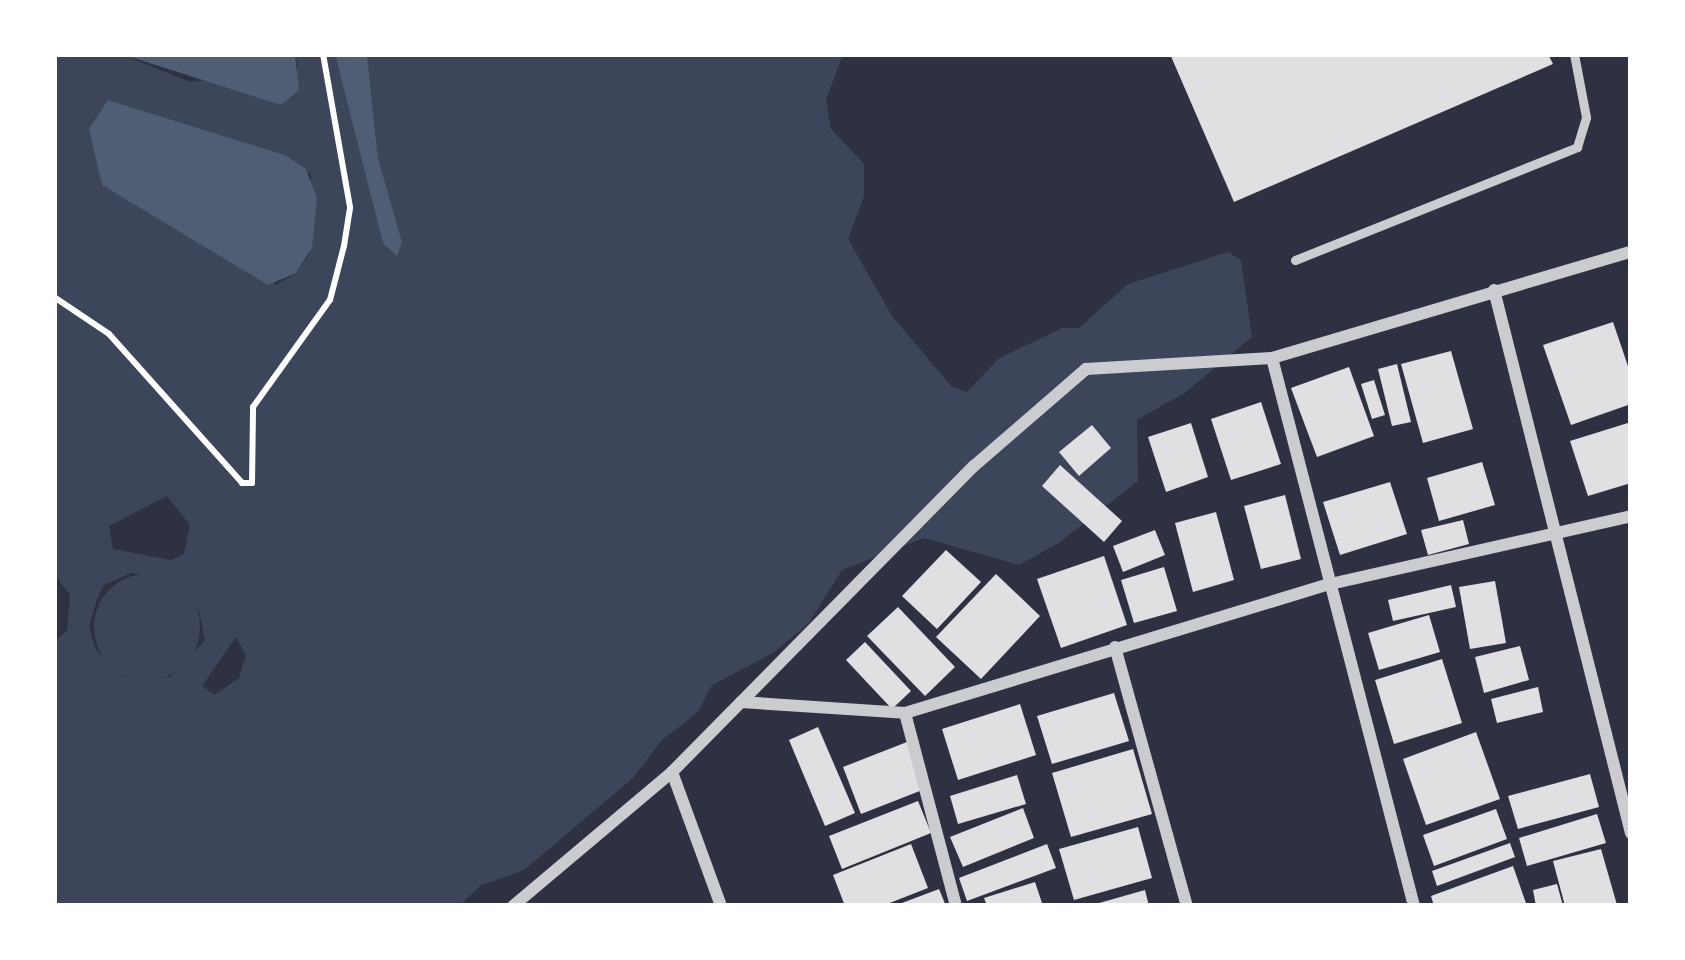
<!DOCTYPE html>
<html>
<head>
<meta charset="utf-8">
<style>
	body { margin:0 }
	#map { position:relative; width:1685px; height:960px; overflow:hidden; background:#2d3142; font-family:"Asap Condensed",sans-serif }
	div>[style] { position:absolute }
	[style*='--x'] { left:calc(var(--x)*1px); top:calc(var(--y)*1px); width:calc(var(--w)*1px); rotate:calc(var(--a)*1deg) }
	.green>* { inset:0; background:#3c4559 }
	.round { border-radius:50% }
	.water>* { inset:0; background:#4f5d75 }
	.building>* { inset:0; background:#e0e0e3 }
	.path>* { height:6px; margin:-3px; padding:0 3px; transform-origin:3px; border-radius:3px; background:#fff }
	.service>* { height:9px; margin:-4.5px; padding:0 4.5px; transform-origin:4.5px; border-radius:4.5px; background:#caccd0 }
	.minor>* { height:12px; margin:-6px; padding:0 6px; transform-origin:6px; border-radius:6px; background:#caccd0 }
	span { translate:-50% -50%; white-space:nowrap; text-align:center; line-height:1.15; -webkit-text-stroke:9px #fff; paint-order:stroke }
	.frame { position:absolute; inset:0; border:57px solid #fff; pointer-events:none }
</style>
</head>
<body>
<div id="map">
	<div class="green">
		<i style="clip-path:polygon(evenodd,54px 54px,121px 54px,190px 82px,298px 68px,295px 54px,335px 54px,384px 235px,402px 242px,378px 158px,367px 54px,843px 54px,826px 100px,831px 129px,864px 164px,864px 196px,848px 239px,892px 316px,952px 387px,967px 392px,998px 359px,1062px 328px,1079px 328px,1128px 284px,1228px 252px,1241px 260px,1252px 337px,1186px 392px,1137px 420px,1138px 481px,1060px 542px,1019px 565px,924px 538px,842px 570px,809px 623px,773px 653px,712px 685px,697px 713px,662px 740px,633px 778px,524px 870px,480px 886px,459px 906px,54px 906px,54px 642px,67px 631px,70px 595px,54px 574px,54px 54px,108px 100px,285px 155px,311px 175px,309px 255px,296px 273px,276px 285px,108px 100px,54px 54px,167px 496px,190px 525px,184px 554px,171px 560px,113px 549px,109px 526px,167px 496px,54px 54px,131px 573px,168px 578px,199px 611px,205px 640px,170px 677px,125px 676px,96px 650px,89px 627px,97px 599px,104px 585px,131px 573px,54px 54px,236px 637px,246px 656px,239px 678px,214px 695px,202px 686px,236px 637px)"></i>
		<i class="round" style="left:94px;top:574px;width:106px;height:106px"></i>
	</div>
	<div class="water">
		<i style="clip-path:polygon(121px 54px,295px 54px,299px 90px,281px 105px)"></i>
		<i style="clip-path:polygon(335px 54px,367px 54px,378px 158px,402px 242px,397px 256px,383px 243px)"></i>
		<i style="clip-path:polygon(108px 100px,285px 155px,306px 169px,317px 198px,312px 248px,296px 273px,268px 285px,102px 185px,89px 129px)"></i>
	</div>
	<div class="building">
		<i style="clip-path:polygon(1170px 54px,1548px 54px,1553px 64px,1234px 202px)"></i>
		<i style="clip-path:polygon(1613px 322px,1631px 375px,1631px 404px,1571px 425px,1543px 345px)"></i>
		<i style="clip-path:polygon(1451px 351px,1473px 429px,1423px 443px,1401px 364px)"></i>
		<i style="clip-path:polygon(1397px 364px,1411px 422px,1392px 426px,1378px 369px)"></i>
		<i style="clip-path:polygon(1349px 367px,1374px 436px,1317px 457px,1291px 388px)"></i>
		<i style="clip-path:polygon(1374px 380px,1385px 415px,1372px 419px,1361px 384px)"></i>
		<i style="clip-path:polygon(1261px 402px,1281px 464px,1231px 480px,1211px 419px)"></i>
		<i style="clip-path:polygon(1631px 422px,1631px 483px,1588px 496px,1570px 441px)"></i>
		<i style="clip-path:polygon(1191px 423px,1208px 477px,1166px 492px,1148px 437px)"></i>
		<i style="clip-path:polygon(1092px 425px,1111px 448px,1079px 476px,1059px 452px)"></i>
		<i style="clip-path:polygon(1482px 462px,1495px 505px,1439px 521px,1427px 478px)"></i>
		<i style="clip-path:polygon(1060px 465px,1122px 521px,1104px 542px,1042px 486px)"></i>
		<i style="clip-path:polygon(1390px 482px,1407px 534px,1340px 555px,1323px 502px)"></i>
		<i style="clip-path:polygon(1285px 495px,1301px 559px,1261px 569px,1244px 506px)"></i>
		<i style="clip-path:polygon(1216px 512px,1234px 580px,1193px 592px,1175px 523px)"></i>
		<i style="clip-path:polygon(1463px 520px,1469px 544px,1428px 555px,1421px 530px)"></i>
		<i style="clip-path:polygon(1155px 530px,1165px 555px,1123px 572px,1113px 546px)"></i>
		<i style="clip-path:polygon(946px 550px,981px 582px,937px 629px,902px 596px)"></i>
		<i style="clip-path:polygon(1104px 556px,1127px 625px,1061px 648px,1037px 579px)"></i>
		<i style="clip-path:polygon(1164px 567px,1177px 611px,1134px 623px,1121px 580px)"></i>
		<i style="clip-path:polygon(996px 574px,1040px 616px,981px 679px,936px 637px)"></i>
		<i style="clip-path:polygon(1495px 581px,1506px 643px,1470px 649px,1459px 587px)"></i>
		<i style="clip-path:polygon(1451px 585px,1456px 607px,1393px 621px,1388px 600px)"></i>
		<i style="clip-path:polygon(898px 607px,955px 667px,925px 696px,867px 636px)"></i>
		<i style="clip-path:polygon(1429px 615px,1440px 652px,1379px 670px,1368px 633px)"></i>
		<i style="clip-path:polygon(865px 642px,911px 691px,892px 709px,846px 660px)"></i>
		<i style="clip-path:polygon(1520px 646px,1529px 680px,1484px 693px,1475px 657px)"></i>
		<i style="clip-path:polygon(1442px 659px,1462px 723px,1394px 744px,1375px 680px)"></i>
		<i style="clip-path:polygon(1538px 687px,1543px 712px,1497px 723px,1491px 699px)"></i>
		<i style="clip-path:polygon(1114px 693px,1129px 741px,1052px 764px,1037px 716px)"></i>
		<i style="clip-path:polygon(1020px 704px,1036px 755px,958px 780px,942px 729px)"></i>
		<i style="clip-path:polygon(818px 727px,855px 813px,825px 826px,789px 740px)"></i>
		<i style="clip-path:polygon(1476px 732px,1500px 799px,1426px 825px,1403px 759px)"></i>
		<i style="clip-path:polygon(907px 742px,925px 789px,861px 814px,843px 767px)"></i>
		<i style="clip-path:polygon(1133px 749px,1152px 814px,1071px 837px,1052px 773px)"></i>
		<i style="clip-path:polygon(1590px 774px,1599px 807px,1518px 829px,1508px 796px)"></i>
		<i style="clip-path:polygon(1017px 775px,1026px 804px,958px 824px,950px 796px)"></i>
		<i style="clip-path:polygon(918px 801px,931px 833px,842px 869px,829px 836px)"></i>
		<i style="clip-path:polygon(1023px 808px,1034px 838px,963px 867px,950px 837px)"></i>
		<i style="clip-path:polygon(1496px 809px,1507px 839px,1434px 866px,1423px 835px)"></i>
		<i style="clip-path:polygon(1597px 814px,1606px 843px,1527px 866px,1519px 838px)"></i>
		<i style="clip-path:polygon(1138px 827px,1152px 878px,1074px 900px,1059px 849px)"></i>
		<i style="clip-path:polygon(1510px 843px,1515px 857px,1437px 886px,1432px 871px)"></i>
		<i style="clip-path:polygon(911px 844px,928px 888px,882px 906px,845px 906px,833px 875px)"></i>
		<i style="clip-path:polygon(1047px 844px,1056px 868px,967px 901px,959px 878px)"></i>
		<i style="clip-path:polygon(1601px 849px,1617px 905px,1565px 906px,1553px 861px)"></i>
		<i style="clip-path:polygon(1513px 866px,1527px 906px,1434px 906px,1431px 896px)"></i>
		<i style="clip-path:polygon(1035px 882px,1043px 906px,987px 906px,984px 898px)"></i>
		<i style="clip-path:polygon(1557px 884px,1563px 906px,1536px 906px,1533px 890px)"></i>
		<i style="clip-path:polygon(939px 889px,946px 906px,894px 906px)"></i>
		<i style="clip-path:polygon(1145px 890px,1149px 906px,1092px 906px,1092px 905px)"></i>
	</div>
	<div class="path">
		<i style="--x:54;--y:297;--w:66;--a:33.9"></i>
		<i style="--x:109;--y:334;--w:200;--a:48.2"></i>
		<i style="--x:242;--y:483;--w:10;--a:0"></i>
		<i style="--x:252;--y:483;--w:76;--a:-89.2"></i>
		<i style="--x:253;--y:407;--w:132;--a:-54.3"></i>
		<i style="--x:330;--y:300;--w:56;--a:-75.5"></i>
		<i style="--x:344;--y:246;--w:39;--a:-81"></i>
		<i style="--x:350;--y:207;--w:155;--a:-100"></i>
	</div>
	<div class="service">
		<i style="--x:1295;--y:260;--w:304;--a:-21.8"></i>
		<i style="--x:1577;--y:147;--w:31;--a:-73"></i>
		<i style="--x:1586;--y:117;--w:64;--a:-100.8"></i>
	</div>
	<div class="minor">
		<i style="--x:1494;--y:290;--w:560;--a:75.84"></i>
		<i style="--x:1272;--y:358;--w:566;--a:75.47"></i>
		<i style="--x:1115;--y:647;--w:269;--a:74.5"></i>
		<i style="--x:741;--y:702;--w:164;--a:3.8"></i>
		<i style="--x:905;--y:713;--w:440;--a:-16.9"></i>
		<i style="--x:1326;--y:585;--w:313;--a:-12.7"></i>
		<i style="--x:905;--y:713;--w:200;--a:75.2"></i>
		<i style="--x:672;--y:772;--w:143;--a:69.9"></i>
		<i style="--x:513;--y:906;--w:208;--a:-40.1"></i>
		<i style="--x:672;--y:772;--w:430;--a:-45.4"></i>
		<i style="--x:974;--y:466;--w:148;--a:-40.9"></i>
		<i style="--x:1086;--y:369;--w:186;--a:-3.4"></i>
		<i style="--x:1272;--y:358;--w:374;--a:-16.5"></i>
	</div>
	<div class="frame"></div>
</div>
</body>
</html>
